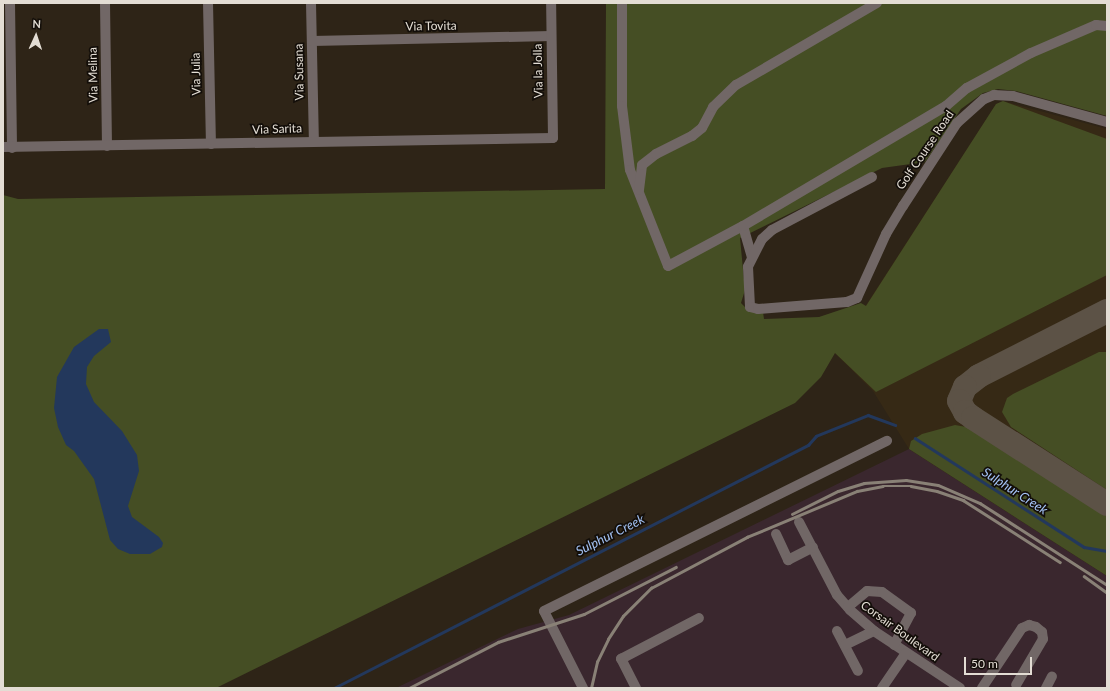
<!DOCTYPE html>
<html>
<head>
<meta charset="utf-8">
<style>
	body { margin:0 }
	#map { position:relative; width:1110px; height:691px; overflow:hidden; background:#2e2417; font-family:Lato,sans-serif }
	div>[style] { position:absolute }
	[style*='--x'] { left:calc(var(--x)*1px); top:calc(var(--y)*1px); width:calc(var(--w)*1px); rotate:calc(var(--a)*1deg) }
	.industrial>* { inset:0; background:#3a272e }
	.built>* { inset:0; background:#362915 }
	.green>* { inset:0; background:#454e24 }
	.water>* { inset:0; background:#23385c }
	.stream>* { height:2.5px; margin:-1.25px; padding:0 1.25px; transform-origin:1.25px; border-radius:1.25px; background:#23385c }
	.taxiway>* { height:24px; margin:-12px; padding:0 12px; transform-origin:12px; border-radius:12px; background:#5c5246 }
	.minor>* { height:10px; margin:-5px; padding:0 5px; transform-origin:5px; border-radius:5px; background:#716766 }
	.rail>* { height:2.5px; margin:-1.25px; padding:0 1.25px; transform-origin:1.25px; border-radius:1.25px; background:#898176 }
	span { translate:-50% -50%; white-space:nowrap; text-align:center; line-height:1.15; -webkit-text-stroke:3.5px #130e09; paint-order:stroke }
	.street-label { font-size:12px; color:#e3ddd4 }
	.water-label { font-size:13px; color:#a4c3f5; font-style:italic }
	.frame { position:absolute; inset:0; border:4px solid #e3ddd4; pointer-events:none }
	.north { position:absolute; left:16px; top:16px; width:40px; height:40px; -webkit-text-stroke:3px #130e09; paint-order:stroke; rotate:3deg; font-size:11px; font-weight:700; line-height:16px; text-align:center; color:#e3ddd4 }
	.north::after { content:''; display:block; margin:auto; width:14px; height:18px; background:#e3ddd4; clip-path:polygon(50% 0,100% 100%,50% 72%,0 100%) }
	.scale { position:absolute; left:964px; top:657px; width:68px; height:18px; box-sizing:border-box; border:2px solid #e3ddd4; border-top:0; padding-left:5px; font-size:12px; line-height:14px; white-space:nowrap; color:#e3ddd4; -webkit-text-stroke:3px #130e09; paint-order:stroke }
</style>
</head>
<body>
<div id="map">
	<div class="industrial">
		<i style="clip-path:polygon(909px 449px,1107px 576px,1107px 688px,396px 688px,518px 629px,569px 615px)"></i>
	</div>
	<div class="built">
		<i style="clip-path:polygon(1003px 101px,1107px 129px,1107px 576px,909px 449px,873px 391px,835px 353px,996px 104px)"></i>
	</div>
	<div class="green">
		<i style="clip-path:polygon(606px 3px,1107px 3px,1107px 116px,1016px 91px,998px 89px,983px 93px,961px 109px,925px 162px,882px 168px,740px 238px,745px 290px,741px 303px,748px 310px,763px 312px,764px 319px,819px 317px,861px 303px,866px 306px,996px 104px,1003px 101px,1107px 139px,1107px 275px,876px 392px,835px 353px,821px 377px,795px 403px,216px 688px,3px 688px,3px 195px,18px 199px,605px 189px)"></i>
		<i style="clip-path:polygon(1099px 352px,1107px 352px,1107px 490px,1011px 427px,1002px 412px,1007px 398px,1013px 394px)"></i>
		<i style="clip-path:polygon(955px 425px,972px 428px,1107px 516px,1107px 576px,909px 449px,911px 441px,922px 434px)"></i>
	</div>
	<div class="water">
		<i style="clip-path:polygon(99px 329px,108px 329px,111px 342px,94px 356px,87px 367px,86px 384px,94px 402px,122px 431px,137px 455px,139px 471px,128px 506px,132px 517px,159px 537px,163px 543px,162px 547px,150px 554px,130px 554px,118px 549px,110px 540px,94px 479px,74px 451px,66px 445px,58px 427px,54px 408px,57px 377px,74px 347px)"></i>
	</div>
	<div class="stream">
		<i style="--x:915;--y:438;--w:201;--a:32.8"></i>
		<i style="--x:1084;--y:547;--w:23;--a:10"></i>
		<i style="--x:334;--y:688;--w:533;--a:-27.14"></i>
		<i style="--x:808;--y:445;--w:12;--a:-48"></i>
		<i style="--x:816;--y:436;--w:56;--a:-22"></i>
		<i style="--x:868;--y:415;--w:29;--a:20"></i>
	</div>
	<div class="taxiway">
		<i style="--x:1107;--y:311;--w:144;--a:153.1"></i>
		<i style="--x:979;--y:376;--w:18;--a:142"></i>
		<i style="--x:965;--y:387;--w:15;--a:113"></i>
		<i style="--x:959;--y:401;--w:13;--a:61"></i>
		<i style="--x:965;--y:412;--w:10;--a:37"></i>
		<i style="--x:973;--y:418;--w:159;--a:32.7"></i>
	</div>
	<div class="minor">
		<i style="--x:10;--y:3;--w:145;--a:89.2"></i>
		<i style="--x:105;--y:3;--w:143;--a:89.2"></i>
		<i style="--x:208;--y:3;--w:141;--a:88.8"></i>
		<i style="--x:311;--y:3;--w:138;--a:88.8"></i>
		<i style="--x:622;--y:3;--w:103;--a:90"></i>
		<i style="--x:622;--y:106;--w:64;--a:82.9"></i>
		<i style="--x:630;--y:170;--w:103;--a:68.4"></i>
		<i style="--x:668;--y:266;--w:85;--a:-28.1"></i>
		<i style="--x:743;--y:226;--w:32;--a:74"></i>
		<i style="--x:312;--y:41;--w:239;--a:-1.2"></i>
		<i style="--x:3;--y:147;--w:550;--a:-0.94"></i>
		<i style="--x:553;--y:138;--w:135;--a:-90.8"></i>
		<i style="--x:872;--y:177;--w:113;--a:152.1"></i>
		<i style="--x:772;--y:230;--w:13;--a:138"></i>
		<i style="--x:762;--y:239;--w:31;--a:117"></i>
		<i style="--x:748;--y:267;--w:40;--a:87.1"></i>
		<i style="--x:750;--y:307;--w:8;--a:14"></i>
		<i style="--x:758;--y:309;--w:89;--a:-4.5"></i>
		<i style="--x:847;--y:302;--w:11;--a:-22"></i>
		<i style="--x:857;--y:298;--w:70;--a:-65.6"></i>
		<i style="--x:886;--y:234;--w:33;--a:-59"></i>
		<i style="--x:903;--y:206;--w:99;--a:-57"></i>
		<i style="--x:957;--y:123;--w:36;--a:-42"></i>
		<i style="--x:984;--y:99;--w:11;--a:-22"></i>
		<i style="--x:994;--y:95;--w:19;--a:3"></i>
		<i style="--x:1013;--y:96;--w:98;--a:15.5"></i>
		<i style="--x:639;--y:190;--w:25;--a:-83"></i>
		<i style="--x:642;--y:165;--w:18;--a:-38"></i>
		<i style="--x:656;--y:154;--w:40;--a:-26.6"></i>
		<i style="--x:692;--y:136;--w:13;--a:-39"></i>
		<i style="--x:702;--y:128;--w:24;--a:-62"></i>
		<i style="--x:713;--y:107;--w:32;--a:-44"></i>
		<i style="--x:736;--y:85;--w:163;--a:-30.2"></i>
		<i style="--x:743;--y:226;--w:236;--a:-30.6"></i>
		<i style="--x:946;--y:106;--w:28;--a:-41"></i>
		<i style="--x:967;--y:88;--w:73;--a:-28.7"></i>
		<i style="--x:1031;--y:53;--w:71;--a:-23.3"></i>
		<i style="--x:1096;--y:25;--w:11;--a:5"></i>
		<i style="--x:799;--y:522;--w:82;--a:62.5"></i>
		<i style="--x:837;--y:595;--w:20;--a:49"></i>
		<i style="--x:850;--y:610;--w:32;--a:41"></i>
		<i style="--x:874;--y:631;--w:103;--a:33.5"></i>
		<i style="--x:776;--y:534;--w:29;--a:65"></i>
		<i style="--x:788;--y:560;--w:28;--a:-27"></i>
		<i style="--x:848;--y:607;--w:25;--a:-40"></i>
		<i style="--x:867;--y:591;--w:15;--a:4"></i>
		<i style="--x:882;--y:592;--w:36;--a:36"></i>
		<i style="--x:911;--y:613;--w:36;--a:118"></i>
		<i style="--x:837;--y:631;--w:45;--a:62.3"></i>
		<i style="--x:845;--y:645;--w:32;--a:-26"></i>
		<i style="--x:583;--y:688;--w:86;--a:-116.9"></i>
		<i style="--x:544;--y:611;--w:383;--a:-26.4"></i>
		<i style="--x:636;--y:688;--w:33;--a:-117"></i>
		<i style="--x:621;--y:659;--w:88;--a:-27.7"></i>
		<i style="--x:882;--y:688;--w:42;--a:-55.6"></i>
		<i style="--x:982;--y:688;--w:72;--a:-56.3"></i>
		<i style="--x:1022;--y:628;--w:8;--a:-23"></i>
		<i style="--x:1029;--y:625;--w:7;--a:16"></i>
		<i style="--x:1036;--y:627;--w:8;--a:40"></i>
		<i style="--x:1042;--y:632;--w:7;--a:82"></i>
		<i style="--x:1043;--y:639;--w:53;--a:120.4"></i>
		<i style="--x:1046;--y:688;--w:13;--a:-63"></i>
	</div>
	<div class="rail">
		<i style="--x:792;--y:514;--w:51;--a:-26.6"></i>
		<i style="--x:838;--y:491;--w:27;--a:-17"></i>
		<i style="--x:864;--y:483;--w:42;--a:-4.1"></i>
		<i style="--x:906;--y:480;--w:32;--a:9"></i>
		<i style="--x:938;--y:485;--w:46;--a:23.2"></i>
		<i style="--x:980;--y:503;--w:151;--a:32.8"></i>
		<i style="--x:1084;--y:576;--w:29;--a:36"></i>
		<i style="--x:409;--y:688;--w:100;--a:-27.3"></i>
		<i style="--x:498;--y:642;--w:90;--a:-18"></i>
		<i style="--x:584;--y:614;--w:103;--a:-27.1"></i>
		<i style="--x:591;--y:688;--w:27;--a:-77"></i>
		<i style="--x:597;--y:662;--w:25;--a:-64"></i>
		<i style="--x:608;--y:639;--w:27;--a:-57"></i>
		<i style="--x:623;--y:616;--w:40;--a:-45"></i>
		<i style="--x:651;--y:588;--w:109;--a:-28"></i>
		<i style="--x:747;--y:537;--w:119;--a:-22.7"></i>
		<i style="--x:857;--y:491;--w:26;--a:-11"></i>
		<i style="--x:883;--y:486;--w:28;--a:0"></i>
		<i style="--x:911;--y:486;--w:26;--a:11"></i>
		<i style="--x:937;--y:491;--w:28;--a:19"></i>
		<i style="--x:963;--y:500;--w:115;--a:32.6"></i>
	</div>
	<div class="street-label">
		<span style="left:431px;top:26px;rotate:-1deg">Via Tovita</span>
		<span style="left:538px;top:71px;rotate:-91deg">Via la Jolla</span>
		<span style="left:299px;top:72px;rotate:-91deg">Via Susana</span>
		<span style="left:196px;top:74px;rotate:-91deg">Via Julia</span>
		<span style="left:93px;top:75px;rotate:-91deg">Via Melina</span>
		<span style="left:277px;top:129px;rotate:-2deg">Via Sarita</span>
		<span style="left:925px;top:150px;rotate:-56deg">Golf Course Road</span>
		<span style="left:900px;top:631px;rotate:36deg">Corsair Boulevard</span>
	</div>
	<div class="water-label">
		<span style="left:1015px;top:491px;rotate:33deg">Sulphur Creek</span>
		<span style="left:610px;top:535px;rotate:-27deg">Sulphur Creek</span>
	</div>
	<div class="frame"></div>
	<div class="north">N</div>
	<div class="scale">50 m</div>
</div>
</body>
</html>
